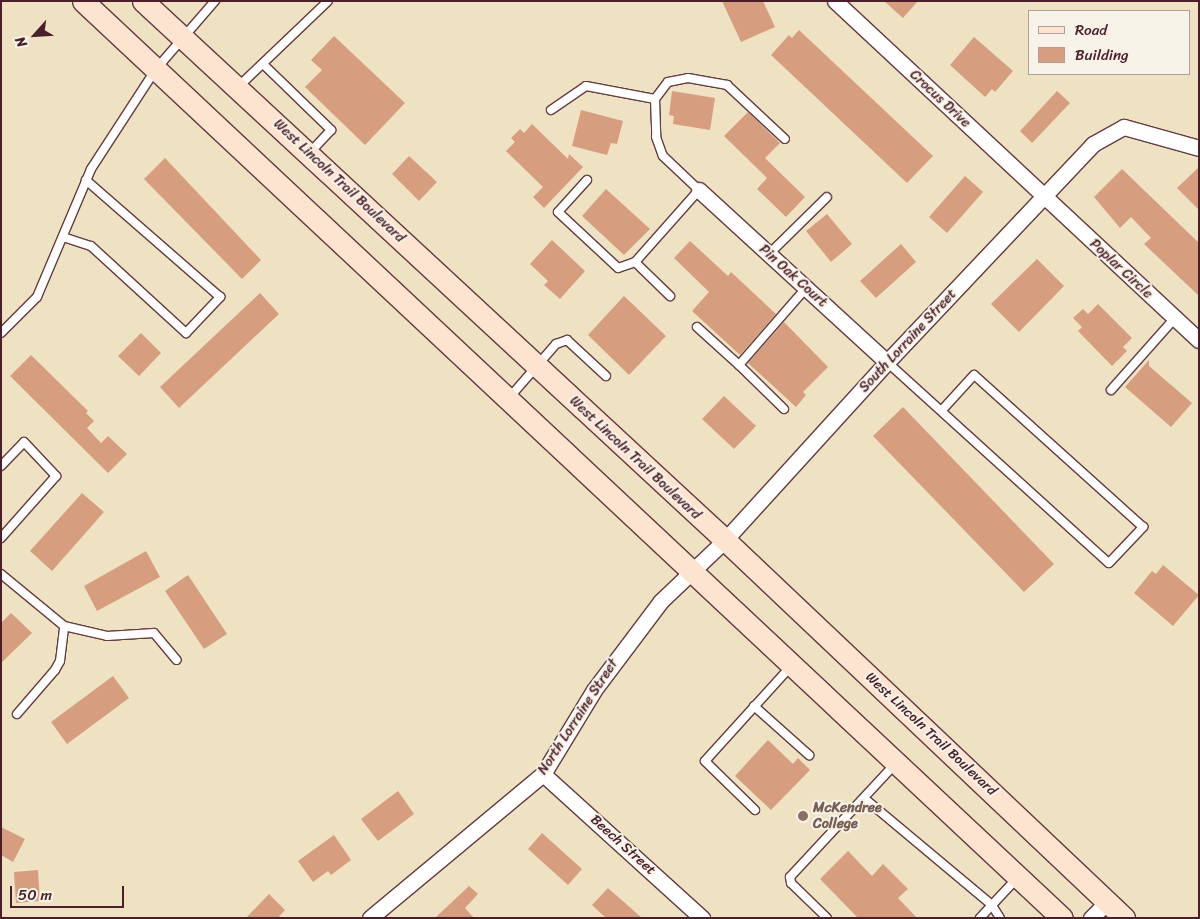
<!DOCTYPE html>
<html>
<head>
<meta charset="utf-8">
<style>
	body { margin:0 }
	#map { position:relative; width:1200px; height:919px; overflow:hidden; background:#efe2c3; font-family:Sriracha,sans-serif }
	div>[style] { position:absolute }
	[style*='--x'] { left:calc(var(--x)*1px); top:calc(var(--y)*1px); width:calc(var(--w)*1px); rotate:calc(var(--a)*1deg) }
	.building>* { inset:0; background:#d69e7f }
	.roads { filter:drop-shadow(1px 0 #633c42) drop-shadow(-1px 0 #633c42) drop-shadow(0 1px #633c42) drop-shadow(0 -1px #633c42) }
	.service>* { height:8px; margin:-4px; padding:0 4px; transform-origin:4px; border-radius:4px; background:#fff }
	.minor>* { height:15px; margin:-7.5px; padding:0 7.5px; transform-origin:7.5px; border-radius:7.5px; background:#fff }
	.secondary>* { height:21px; margin:-10.5px; padding:0 10.5px; transform-origin:10.5px; border-radius:10.5px; background:#fde4d1 }
	.dots>* { width:14px; height:14px; translate:-50% -50%; box-sizing:border-box; border:2px solid #f7f3e8; border-radius:50% }
	span { translate:-50% -50%; white-space:nowrap; text-align:center; line-height:1.15; -webkit-text-stroke:4px #f7f3e8; paint-order:stroke }
	.street-label { font-size:14px; color:#4a1f2b }
	.education-label { font-size:14px; color:#785e54; font-weight:700 }
	.left { translate:0 -50%; text-align:left }
	.frame { position:absolute; inset:0; border:2px solid #4a1f2b; pointer-events:none }
	.legend { position:absolute; left:1028px; top:10px; width:162px; height:65px; box-sizing:border-box; background:#f7f3e8; border:1px solid #b29e9c; margin:0; padding:6px 9px; list-style:none; font-size:15px; color:#4a1f2b }
	.legend li { display:flex; align-items:center; gap:10px; height:25px }
	.legend b { width:25px; border:1px solid #b29e9c }
	.north { position:absolute; left:10px; top:10px; width:50px; height:50px; -webkit-text-stroke:4px #f7f3e8; paint-order:stroke; rotate:244deg; font-size:14px; font-weight:700; line-height:20px; text-align:center; color:#4a1f2b }
	.north::after { content:''; display:block; margin:auto; width:18px; height:22px; background:#4a1f2b; clip-path:polygon(50% 0,100% 100%,50% 72%,0 100%) }
	.scale { position:absolute; left:10px; top:886px; width:114px; height:22px; box-sizing:border-box; border:2px solid #4a1f2b; border-top:0; padding-left:6px; font-size:15px; line-height:18px; white-space:nowrap; color:#4a1f2b; -webkit-text-stroke:4px #f7f3e8; paint-order:stroke }
</style>
</head>
<body>
<div id="map">
	<div class="building">
		<i style="clip-path:polygon(722px 1px,763px 1px,775px 27px,741px 42px)"></i>
		<i style="clip-path:polygon(884px 1px,918px 1px,903px 18px)"></i>
		<i style="clip-path:polygon(799px 30px,933px 156px,907px 183px,771px 55px,789px 35px,792px 38px)"></i>
		<i style="clip-path:polygon(334px 36px,405px 103px,365px 145px,305px 87px,322px 70px,311px 60px)"></i>
		<i style="clip-path:polygon(974px 37px,1013px 71px,995px 92px,992px 89px,985px 97px,950px 65px)"></i>
		<i style="clip-path:polygon(672px 91px,715px 98px,710px 130px,673px 124px,674px 116px,669px 115px)"></i>
		<i style="clip-path:polygon(1057px 91px,1070px 103px,1032px 143px,1020px 131px)"></i>
		<i style="clip-path:polygon(581px 110px,623px 121px,617px 144px,611px 143px,607px 155px,572px 146px)"></i>
		<i style="clip-path:polygon(748px 112px,780px 143px,765px 158px,805px 197px,786px 217px,757px 189px,767px 178px,724px 136px)"></i>
		<i style="clip-path:polygon(532px 124px,568px 159px,569px 154px,583px 167px,544px 208px,533px 197px,543px 187px,506px 151px,515px 142px,511px 138px,520px 129px,524px 133px)"></i>
		<i style="clip-path:polygon(409px 156px,437px 182px,419px 201px,392px 174px)"></i>
		<i style="clip-path:polygon(165px 158px,261px 260px,242px 279px,144px 179px)"></i>
		<i style="clip-path:polygon(1199px 167px,1199px 210px,1177px 188px)"></i>
		<i style="clip-path:polygon(1122px 169px,1199px 243px,1199px 296px,1144px 244px,1151px 238px,1131px 217px,1120px 228px,1094px 197px)"></i>
		<i style="clip-path:polygon(965px 176px,983px 192px,947px 233px,929px 217px)"></i>
		<i style="clip-path:polygon(606px 189px,650px 229px,624px 255px,582px 216px)"></i>
		<i style="clip-path:polygon(827px 214px,852px 244px,831px 262px,806px 231px)"></i>
		<i style="clip-path:polygon(552px 240px,585px 271px,560px 299px,544px 285px,548px 281px,530px 264px)"></i>
		<i style="clip-path:polygon(690px 241px,728px 276px,731px 272px,776px 314px,740px 355px,692px 311px,709px 292px,674px 258px)"></i>
		<i style="clip-path:polygon(901px 244px,916px 262px,876px 298px,860px 281px)"></i>
		<i style="clip-path:polygon(1037px 259px,1064px 286px,1019px 332px,991px 304px)"></i>
		<i style="clip-path:polygon(260px 293px,279px 314px,179px 408px,160px 387px)"></i>
		<i style="clip-path:polygon(624px 296px,666px 336px,629px 375px,588px 335px)"></i>
		<i style="clip-path:polygon(1098px 304px,1132px 338px,1123px 347px,1127px 351px,1112px 366px,1078px 331px,1082px 327px,1073px 318px,1083px 309px,1088px 314px)"></i>
		<i style="clip-path:polygon(784px 322px,828px 367px,803px 392px,806px 395px,796px 407px,748px 363px)"></i>
		<i style="clip-path:polygon(141px 333px,161px 353px,139px 376px,118px 356px)"></i>
		<i style="clip-path:polygon(31px 355px,88px 411px,86px 413px,94px 421px,87px 428px,101px 443px,108px 436px,127px 454px,108px 473px,10px 376px)"></i>
		<i style="clip-path:polygon(1149px 360px,1149px 366px,1192px 403px,1171px 427px,1125px 387px)"></i>
		<i style="clip-path:polygon(724px 396px,756px 426px,734px 449px,702px 419px)"></i>
		<i style="clip-path:polygon(903px 407px,1054px 564px,1024px 592px,873px 436px)"></i>
		<i style="clip-path:polygon(82px 493px,104px 512px,52px 571px,30px 551px)"></i>
		<i style="clip-path:polygon(146px 551px,160px 577px,97px 611px,84px 586px)"></i>
		<i style="clip-path:polygon(1163px 565px,1199px 595px,1173px 626px,1134px 593px,1152px 571px,1156px 574px)"></i>
		<i style="clip-path:polygon(188px 575px,227px 634px,204px 649px,165px 591px)"></i>
		<i style="clip-path:polygon(11px 613px,32px 633px,1px 663px,1px 623px)"></i>
		<i style="clip-path:polygon(113px 676px,129px 698px,67px 744px,51px 722px)"></i>
		<i style="clip-path:polygon(768px 740px,793px 764px,798px 758px,810px 770px,771px 810px,735px 776px)"></i>
		<i style="clip-path:polygon(398px 791px,414px 814px,378px 841px,361px 819px)"></i>
		<i style="clip-path:polygon(1px 827px,25px 839px,13px 862px,1px 855px)"></i>
		<i style="clip-path:polygon(542px 833px,582px 869px,568px 885px,528px 849px)"></i>
		<i style="clip-path:polygon(334px 835px,351px 860px,331px 875px,328px 871px,313px 882px,298px 861px)"></i>
		<i style="clip-path:polygon(848px 851px,872px 876px,883px 864px,908px 889px,898px 898px,917px 918px,858px 918px,820px 879px)"></i>
		<i style="clip-path:polygon(38px 870px,40px 901px,16px 903px,14px 872px)"></i>
		<i style="clip-path:polygon(469px 886px,478px 894px,465px 908px,474px 918px,435px 918px)"></i>
		<i style="clip-path:polygon(608px 888px,642px 918px,606px 918px,592px 905px)"></i>
		<i style="clip-path:polygon(269px 894px,285px 910px,278px 918px,246px 918px)"></i>
	</div>
	<div class="roads">
		<div class="service">
			<i style="--x:263;--y:64;--w:95;--a:44.1"></i>
			<i style="--x:331;--y:130;--w:33;--a:133"></i>
			<i style="--x:238;--y:87;--w:124;--a:-43.7"></i>
			<i style="--x:655;--y:99;--w:21;--a:-53"></i>
			<i style="--x:668;--y:82;--w:20;--a:-11"></i>
			<i style="--x:688;--y:78;--w:40;--a:10"></i>
			<i style="--x:727;--y:85;--w:79;--a:43"></i>
			<i style="--x:551;--y:110;--w:42;--a:-34.4"></i>
			<i style="--x:586;--y:86;--w:70;--a:10.7"></i>
			<i style="--x:655;--y:99;--w:38;--a:88"></i>
			<i style="--x:656;--y:137;--w:20;--a:70"></i>
			<i style="--x:663;--y:156;--w:50;--a:43.4"></i>
			<i style="--x:699;--y:190;--w:96;--a:131.6"></i>
			<i style="--x:635;--y:262;--w:49;--a:44.2"></i>
			<i style="--x:587;--y:180;--w:43;--a:132.2"></i>
			<i style="--x:558;--y:212;--w:82;--a:43"></i>
			<i style="--x:618;--y:268;--w:18;--a:-19"></i>
			<i style="--x:63;--y:237;--w:29;--a:18"></i>
			<i style="--x:91;--y:246;--w:129;--a:42.5"></i>
			<i style="--x:186;--y:333;--w:50;--a:-46.6"></i>
			<i style="--x:220;--y:297;--w:178;--a:-138.9"></i>
			<i style="--x:769;--y:254;--w:81;--a:-44.5"></i>
			<i style="--x:697;--y:327;--w:57;--a:42.1"></i>
			<i style="--x:1;--y:333;--w:51;--a:-45"></i>
			<i style="--x:37;--y:297;--w:139;--a:-67.1"></i>
			<i style="--x:91;--y:169;--w:119;--a:-57"></i>
			<i style="--x:156;--y:69;--w:90;--a:-49.1"></i>
			<i style="--x:887;--y:362;--w:299;--a:42.2"></i>
			<i style="--x:1109;--y:563;--w:50;--a:-46.6"></i>
			<i style="--x:1143;--y:527;--w:227;--a:-138"></i>
			<i style="--x:974;--y:375;--w:46;--a:132.4"></i>
			<i style="--x:1111;--y:390;--w:96;--a:-48.4"></i>
			<i style="--x:509;--y:398;--w:72;--a:-49"></i>
			<i style="--x:556;--y:344;--w:12;--a:-20"></i>
			<i style="--x:567;--y:340;--w:53;--a:42.7"></i>
			<i style="--x:784;--y:409;--w:63;--a:-135.6"></i>
			<i style="--x:739;--y:365;--w:102;--a:-49"></i>
			<i style="--x:1;--y:466;--w:33;--a:-46"></i>
			<i style="--x:24;--y:442;--w:47;--a:46.7"></i>
			<i style="--x:56;--y:476;--w:83;--a:131.6"></i>
			<i style="--x:1;--y:574;--w:82;--a:39.5"></i>
			<i style="--x:64;--y:626;--w:44;--a:13.1"></i>
			<i style="--x:107;--y:636;--w:47;--a:-3.7"></i>
			<i style="--x:154;--y:633;--w:35;--a:50"></i>
			<i style="--x:754;--y:706;--w:74;--a:41.7"></i>
			<i style="--x:17;--y:714;--w:58;--a:-49.2"></i>
			<i style="--x:55;--y:670;--w:10;--a:-61"></i>
			<i style="--x:60;--y:661;--w:35;--a:-83"></i>
			<i style="--x:864;--y:798;--w:167;--a:39.9"></i>
			<i style="--x:992;--y:905;--w:18;--a:133"></i>
			<i style="--x:755;--y:810;--w:70;--a:-135.6"></i>
			<i style="--x:705;--y:761;--w:128;--a:-47.8"></i>
			<i style="--x:827;--y:918;--w:50;--a:-135.8"></i>
			<i style="--x:791;--y:883;--w:6;--a:-99"></i>
			<i style="--x:790;--y:877;--w:154;--a:-47.1"></i>
			<i style="--x:1000;--y:918;--w:15;--a:-122"></i>
			<i style="--x:992;--y:905;--w:38;--a:-47"></i>
		</div>
		<div class="minor">
			<i style="--x:835;--y:1;--w:497;--a:43"></i>
			<i style="--x:699;--y:190;--w:255;--a:42.5"></i>
			<i style="--x:543;--y:774;--w:215;--a:42.2"></i>
			<i style="--x:370;--y:918;--w:225;--a:-39.8"></i>
			<i style="--x:543;--y:774;--w:98;--a:-58.7"></i>
			<i style="--x:594;--y:690;--w:111;--a:-53"></i>
			<i style="--x:661;--y:601;--w:88;--a:-43.6"></i>
			<i style="--x:725;--y:540;--w:241;--a:-47.7"></i>
			<i style="--x:887;--y:362;--w:300;--a:-46.6"></i>
			<i style="--x:1093;--y:144;--w:35;--a:-29"></i>
			<i style="--x:1124;--y:127;--w:78;--a:15.6"></i>
			<i style="--x:1091;--y:918;--w:23;--a:-45"></i>
		</div>
		<div class="secondary">
			<i style="--x:83;--y:1;--w:1341;--a:43.13"></i>
			<i style="--x:143;--y:1;--w:793;--a:42.8"></i>
			<i style="--x:725;--y:540;--w:550;--a:43.45"></i>
		</div>
	</div>
	<div class="dots">
		<i style="left:803px;top:816px;background:#8d6e63"></i>
	</div>
	<div class="street-label">
		<span style="left:940px;top:99px;rotate:43deg">Crocus Drive</span>
		<span style="left:339px;top:181px;rotate:43deg">West Lincoln Trail Boulevard</span>
		<span style="left:1121px;top:269px;rotate:43deg">Poplar Circle</span>
		<span style="left:793px;top:276px;rotate:42deg">Pin Oak Court</span>
		<span style="left:908px;top:341px;rotate:-47deg">South Lorraine Street</span>
		<span style="left:635px;top:458px;rotate:43deg">West Lincoln Trail Boulevard</span>
		<span style="left:578px;top:717px;rotate:-57deg">North Lorraine Street</span>
		<span style="left:931px;top:734px;rotate:43deg">West Lincoln Trail Boulevard</span>
		<span style="left:623px;top:845px;rotate:42deg">Beech Street</span>
	</div>
	<div class="education-label">
		<span class="left" style="left:813px;top:816px">McKendree<br>College</span>
	</div>
	<div class="frame"></div>
	<ul class="legend">
	<li><b style="height:6px;background:#fde4d1"></b>Road</li>
	<li><b style="height:14px;background:#d69e7f"></b>Building</li>
	</ul>
	<div class="north">N</div>
	<div class="scale">50 m</div>
</div>
</body>
</html>
